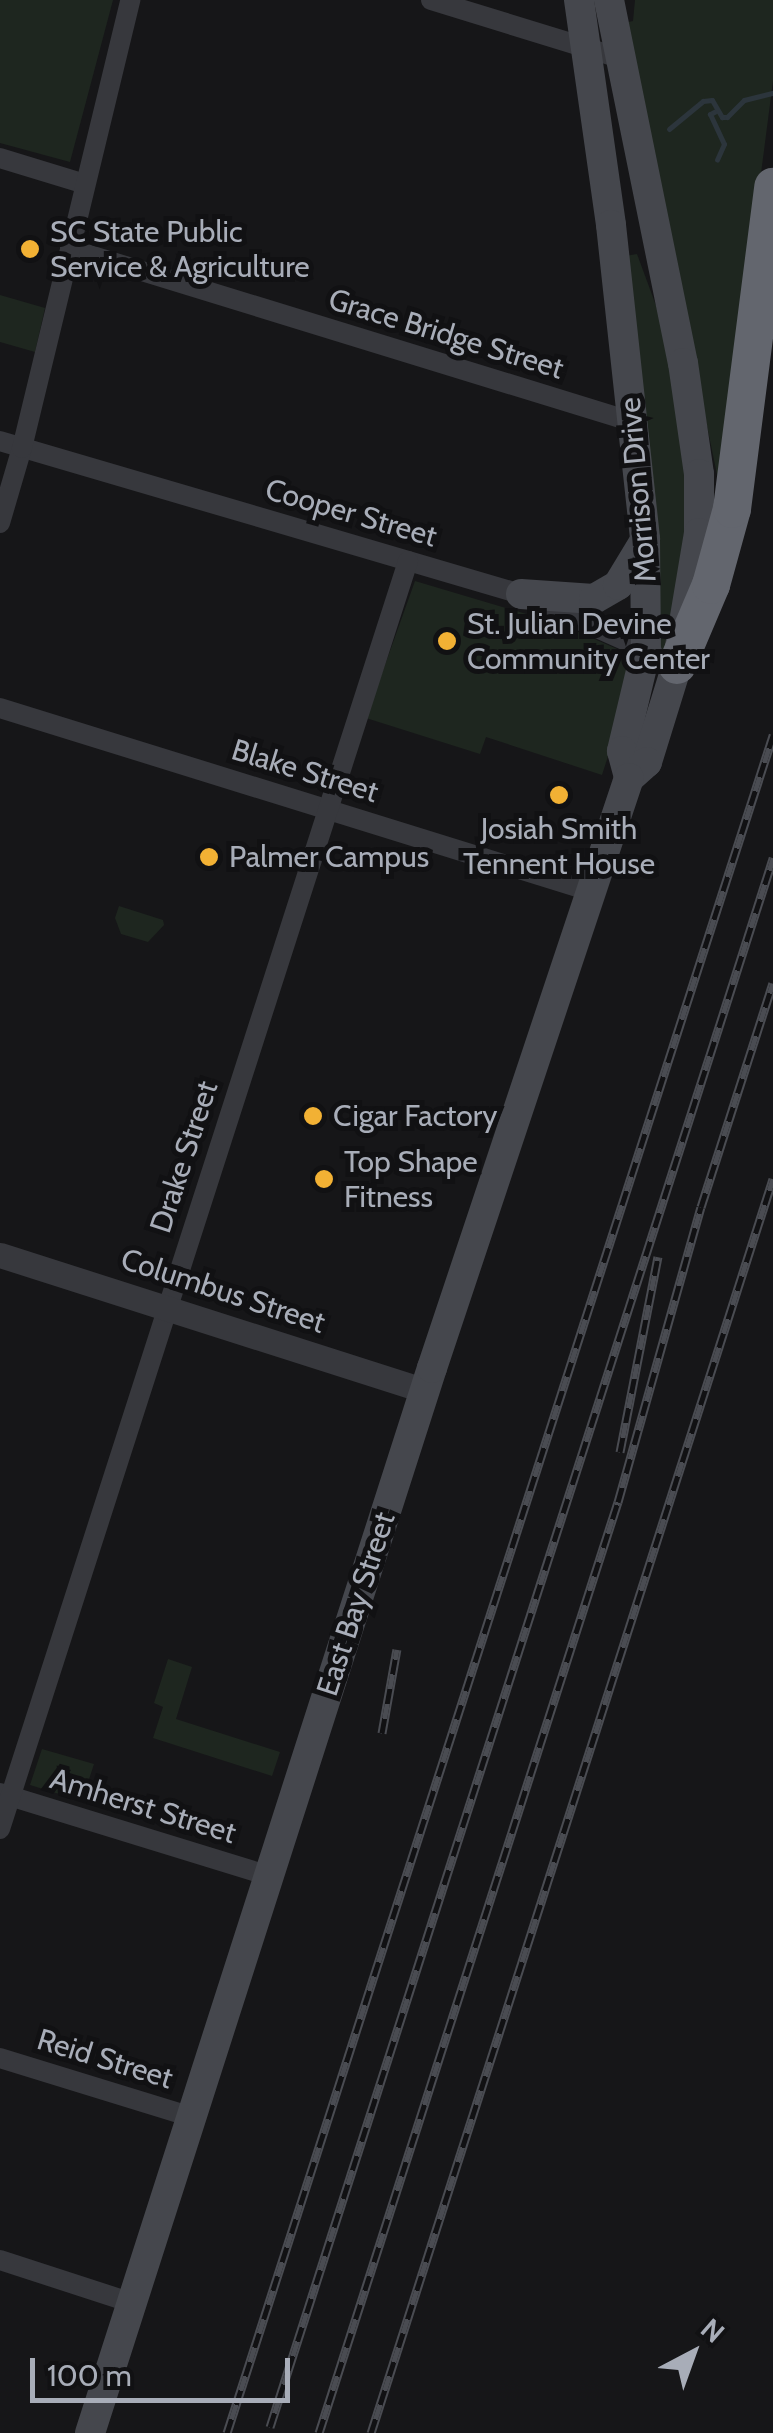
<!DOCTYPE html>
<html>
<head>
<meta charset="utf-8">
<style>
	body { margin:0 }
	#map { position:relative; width:773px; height:2433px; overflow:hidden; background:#161618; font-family:Cabin,sans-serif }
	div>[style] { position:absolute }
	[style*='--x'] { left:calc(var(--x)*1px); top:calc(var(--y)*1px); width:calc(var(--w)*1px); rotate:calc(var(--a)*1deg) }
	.green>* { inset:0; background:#1e261f }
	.stream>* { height:5px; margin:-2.5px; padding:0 2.5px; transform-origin:2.5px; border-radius:2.5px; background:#2c353c }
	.minor>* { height:20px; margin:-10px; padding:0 10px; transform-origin:10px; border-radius:10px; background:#37383d }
	.tertiary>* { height:25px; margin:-12.5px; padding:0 12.5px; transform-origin:12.5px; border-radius:12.5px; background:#37383d }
	.secondary>* { height:30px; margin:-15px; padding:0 15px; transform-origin:15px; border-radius:15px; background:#45474d }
	.motorway>* { height:38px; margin:-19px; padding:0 19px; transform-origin:19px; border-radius:19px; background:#63666e }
	.rail>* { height:9px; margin-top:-4.5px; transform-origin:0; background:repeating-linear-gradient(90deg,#111113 0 15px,#4a4c52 0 30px); box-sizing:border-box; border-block:2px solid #4a4c52 }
	.dots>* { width:28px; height:28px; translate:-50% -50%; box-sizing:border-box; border:5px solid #111113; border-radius:50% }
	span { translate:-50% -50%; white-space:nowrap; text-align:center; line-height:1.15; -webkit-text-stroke:10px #111113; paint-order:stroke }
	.poi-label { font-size:30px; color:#a8adb8 }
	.left { translate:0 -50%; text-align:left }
	.street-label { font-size:30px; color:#a8adb8 }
	.north { position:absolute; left:643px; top:2303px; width:100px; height:100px; -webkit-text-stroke:8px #111113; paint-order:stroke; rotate:41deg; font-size:28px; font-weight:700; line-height:40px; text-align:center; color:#a8adb8 }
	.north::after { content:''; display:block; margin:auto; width:35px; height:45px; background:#a8adb8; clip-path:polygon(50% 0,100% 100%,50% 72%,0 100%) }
	.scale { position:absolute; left:30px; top:2358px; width:260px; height:45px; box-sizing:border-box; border:5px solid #a8adb8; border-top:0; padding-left:12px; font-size:30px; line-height:35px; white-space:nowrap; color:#a8adb8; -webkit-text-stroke:8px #111113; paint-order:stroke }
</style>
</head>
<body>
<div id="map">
	<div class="green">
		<i style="clip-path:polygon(0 0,113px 0,70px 162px,0 143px)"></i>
		<i style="clip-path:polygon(635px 0,773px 0,773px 81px,720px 489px,624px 23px,633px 21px)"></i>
		<i style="clip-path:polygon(637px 254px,658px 311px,686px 433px,687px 512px,668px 650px,658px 649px,625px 256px)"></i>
		<i style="clip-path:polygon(0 295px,45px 308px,35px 352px,0 342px)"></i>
		<i style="clip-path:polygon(415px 581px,560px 624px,631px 655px,634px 675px,602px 775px,486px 737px,480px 754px,366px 718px)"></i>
		<i style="clip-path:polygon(119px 906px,163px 920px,164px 925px,148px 942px,121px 934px,115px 918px)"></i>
		<i style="clip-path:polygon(168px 1659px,192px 1667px,176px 1719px,280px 1752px,272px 1776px,153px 1738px,163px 1707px,154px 1703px)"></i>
		<i style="clip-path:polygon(42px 1749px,94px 1764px,82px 1801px,30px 1785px)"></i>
	</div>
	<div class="stream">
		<i style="--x:716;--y:111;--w:7;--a:153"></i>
		<i style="--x:710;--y:114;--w:33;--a:65"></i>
		<i style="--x:724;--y:144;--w:17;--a:114"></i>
		<i style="--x:669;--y:129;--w:44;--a:-39.5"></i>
		<i style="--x:703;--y:101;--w:9;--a:-6"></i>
		<i style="--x:712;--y:100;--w:20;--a:60"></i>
		<i style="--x:722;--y:117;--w:5;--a:0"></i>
		<i style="--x:727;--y:117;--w:24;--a:-45"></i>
		<i style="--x:744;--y:100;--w:30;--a:-14"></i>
	</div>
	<div class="minor">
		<i style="--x:431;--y:0;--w:197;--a:17.1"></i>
		<i style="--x:0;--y:158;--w:89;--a:17"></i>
		<i style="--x:70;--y:249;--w:589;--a:17.08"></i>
		<i style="--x:0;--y:441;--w:543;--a:16.37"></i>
		<i style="--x:521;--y:594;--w:145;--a:24.1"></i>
		<i style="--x:0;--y:523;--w:78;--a:-73.7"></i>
		<i style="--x:22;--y:448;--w:461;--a:-76.4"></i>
		<i style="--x:0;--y:708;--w:621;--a:17.24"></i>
		<i style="--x:0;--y:1793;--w:282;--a:17.1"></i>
		<i style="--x:0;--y:1829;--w:1332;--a:-72.16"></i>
		<i style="--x:0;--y:2058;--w:201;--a:17.1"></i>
		<i style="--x:0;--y:2260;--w:139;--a:18"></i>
	</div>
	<div class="tertiary">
		<i style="--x:0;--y:1255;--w:446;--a:17.7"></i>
	</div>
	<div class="secondary">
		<i style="--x:579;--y:0;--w:227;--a:81.9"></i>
		<i style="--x:611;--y:225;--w:316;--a:83.8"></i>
		<i style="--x:645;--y:539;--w:111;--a:89.5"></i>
		<i style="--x:646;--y:650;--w:104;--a:103.4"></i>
		<i style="--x:622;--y:751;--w:28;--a:75"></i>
		<i style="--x:609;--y:0;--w:370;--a:78.5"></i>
		<i style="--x:683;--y:363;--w:112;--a:81.8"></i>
		<i style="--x:699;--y:474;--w:59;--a:90"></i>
		<i style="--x:699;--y:533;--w:134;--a:99.5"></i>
		<i style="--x:677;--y:665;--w:102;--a:107.2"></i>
		<i style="--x:647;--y:762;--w:24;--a:138"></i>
		<i style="--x:521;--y:594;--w:73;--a:3.9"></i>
		<i style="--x:594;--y:599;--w:28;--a:-30"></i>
		<i style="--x:618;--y:585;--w:50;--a:-58.8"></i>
		<i style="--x:90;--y:2433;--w:1119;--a:-72.2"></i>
		<i style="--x:432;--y:1368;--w:622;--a:-71.54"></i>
	</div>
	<div class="motorway">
		<i style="--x:677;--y:665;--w:87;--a:-67"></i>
		<i style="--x:711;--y:585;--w:79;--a:-74.6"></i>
		<i style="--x:732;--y:509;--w:325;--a:-82.7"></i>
	</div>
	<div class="rail">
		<i style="--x:620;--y:1452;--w:199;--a:-79"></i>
		<i style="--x:382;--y:1733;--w:85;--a:-79.9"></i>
		<i style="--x:270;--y:2427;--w:1648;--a:-72.22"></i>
		<i style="--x:227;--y:2433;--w:1784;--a:-72.17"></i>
		<i style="--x:319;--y:2433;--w:978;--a:-72.2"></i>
		<i style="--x:618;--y:1502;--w:306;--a:-74.3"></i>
		<i style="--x:701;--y:1207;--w:235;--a:-72.2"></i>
		<i style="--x:371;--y:2433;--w:1317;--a:-72.23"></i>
	</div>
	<div class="dots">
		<i style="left:30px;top:249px;background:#f2b134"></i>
		<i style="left:447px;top:641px;background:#f2b134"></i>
		<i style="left:559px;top:795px;background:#f2b134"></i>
		<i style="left:209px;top:857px;background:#f2b134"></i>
		<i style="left:313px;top:1116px;background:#f2b134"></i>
		<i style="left:324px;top:1179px;background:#f2b134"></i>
	</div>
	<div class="poi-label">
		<span class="left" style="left:50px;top:249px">SC State Public<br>Service &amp; Agriculture</span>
		<span class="left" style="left:467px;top:641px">St. Julian Devine<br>Community Center</span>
		<span style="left:559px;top:846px">Josiah Smith<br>Tennent House</span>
		<span class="left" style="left:229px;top:857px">Palmer Campus</span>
		<span class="left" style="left:333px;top:1116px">Cigar Factory</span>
		<span class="left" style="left:344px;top:1179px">Top Shape<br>Fitness</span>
	</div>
	<div class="street-label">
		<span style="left:446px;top:334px;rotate:17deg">Grace Bridge Street</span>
		<span style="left:638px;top:490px;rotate:-95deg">Morrison Drive</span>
		<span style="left:351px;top:513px;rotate:16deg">Cooper Street</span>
		<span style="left:305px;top:771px;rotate:17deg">Blake Street</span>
		<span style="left:184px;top:1157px;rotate:-72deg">Drake Street</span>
		<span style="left:223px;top:1291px;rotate:18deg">Columbus Street</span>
		<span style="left:356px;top:1604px;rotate:-72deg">East Bay Street</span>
		<span style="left:143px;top:1806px;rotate:17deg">Amherst Street</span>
		<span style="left:105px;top:2059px;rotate:17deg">Reid Street</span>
	</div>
	<div class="north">N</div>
	<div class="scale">100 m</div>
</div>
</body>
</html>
